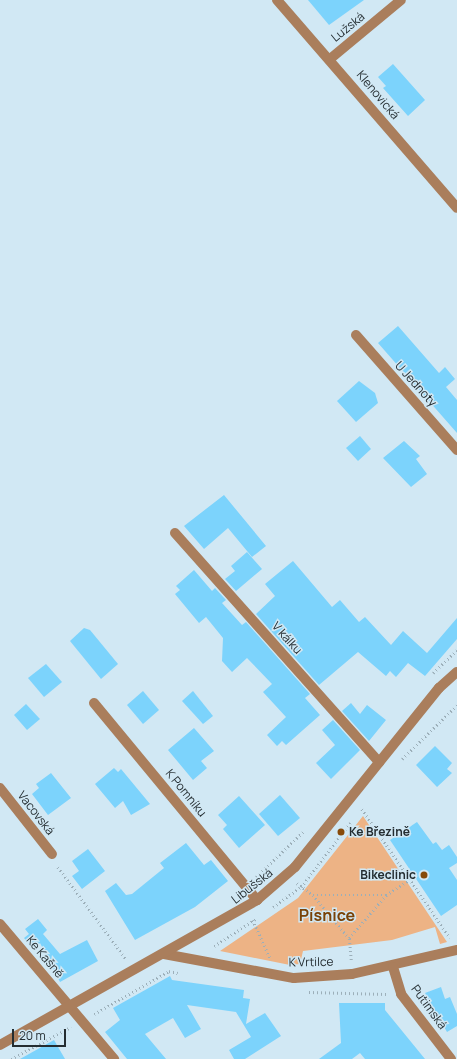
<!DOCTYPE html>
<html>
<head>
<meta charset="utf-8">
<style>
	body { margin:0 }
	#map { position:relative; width:457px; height:1059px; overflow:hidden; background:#d1e8f4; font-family:Manrope,sans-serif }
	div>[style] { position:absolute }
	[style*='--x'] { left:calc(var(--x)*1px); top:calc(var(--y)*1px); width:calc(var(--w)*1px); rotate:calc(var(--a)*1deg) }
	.green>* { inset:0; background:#edb385 }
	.building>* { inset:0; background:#7cd3fc }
	.path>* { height:2.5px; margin-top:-1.25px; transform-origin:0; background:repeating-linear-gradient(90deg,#9cafb9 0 1px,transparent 0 4px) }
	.minor>* { height:10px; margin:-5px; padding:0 5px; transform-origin:5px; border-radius:5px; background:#aa7e5c }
	.dots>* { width:11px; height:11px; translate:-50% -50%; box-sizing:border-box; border:2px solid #d1e8f4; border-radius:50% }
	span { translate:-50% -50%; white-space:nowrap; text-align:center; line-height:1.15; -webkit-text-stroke:3px #d1e8f4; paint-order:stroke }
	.street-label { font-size:12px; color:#242d31 }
	.poi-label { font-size:12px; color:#242d31; font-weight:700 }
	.left { translate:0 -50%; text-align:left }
	.right { translate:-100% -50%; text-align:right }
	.district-label { font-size:16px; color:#794207; font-weight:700 }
	.scale { position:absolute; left:12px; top:1029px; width:54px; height:18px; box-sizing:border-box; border:2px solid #242d31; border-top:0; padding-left:5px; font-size:12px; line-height:14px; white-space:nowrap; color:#242d31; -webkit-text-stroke:3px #d1e8f4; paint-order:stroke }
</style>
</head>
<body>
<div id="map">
	<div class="green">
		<i style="clip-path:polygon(363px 816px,447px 942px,440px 944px,435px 927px,392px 940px,303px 951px,300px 964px,290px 965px,220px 951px,298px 898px)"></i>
	</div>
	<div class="building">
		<i style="clip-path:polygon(308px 0,364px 0,329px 25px)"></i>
		<i style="clip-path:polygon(393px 64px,425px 100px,408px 116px,383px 88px,386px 86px,378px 77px)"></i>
		<i style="clip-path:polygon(398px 326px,439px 373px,445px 367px,455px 379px,446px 387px,457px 400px,457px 433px,378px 343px)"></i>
		<i style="clip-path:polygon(359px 381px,375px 393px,378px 403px,356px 422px,337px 401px)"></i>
		<i style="clip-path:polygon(360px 436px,371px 449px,358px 461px,346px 448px)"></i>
		<i style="clip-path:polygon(404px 441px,420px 456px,416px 459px,427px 474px,411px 487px,383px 458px)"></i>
		<i style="clip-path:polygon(224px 495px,266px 546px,252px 557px,228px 528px,204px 549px,184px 526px)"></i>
		<i style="clip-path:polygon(247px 552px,262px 569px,236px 591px,225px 579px,235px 571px,231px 566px)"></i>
		<i style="clip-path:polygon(293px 561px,332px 607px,340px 600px,359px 622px,365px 617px,391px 645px,403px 631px,427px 653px,457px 618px,457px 639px,425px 676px,408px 663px,396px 677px,390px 671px,386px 676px,358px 652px,319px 685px,256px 614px,275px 596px,265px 584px)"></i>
		<i style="clip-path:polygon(194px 570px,212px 591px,215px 588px,226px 600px,222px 603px,242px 625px,246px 622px,310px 694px,305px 698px,320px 715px,286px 745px,282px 741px,277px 746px,267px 735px,286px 717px,263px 692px,272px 684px,247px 658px,232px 672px,222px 661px,223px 638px,206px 617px,199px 623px,175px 594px,180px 590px,176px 586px)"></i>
		<i style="clip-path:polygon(84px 628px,90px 630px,118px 664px,101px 679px,70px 641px)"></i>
		<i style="clip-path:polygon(46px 664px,62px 682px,44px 697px,28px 678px)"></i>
		<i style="clip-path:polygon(143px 691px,159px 710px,143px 724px,127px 705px)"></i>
		<i style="clip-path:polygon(193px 691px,213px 716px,203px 724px,182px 701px)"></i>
		<i style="clip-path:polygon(351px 703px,360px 714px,367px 705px,386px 720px,369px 741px,342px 711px)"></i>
		<i style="clip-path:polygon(26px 704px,40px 719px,27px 730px,14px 715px)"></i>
		<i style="clip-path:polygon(333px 720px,360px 750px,331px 779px,316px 763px,335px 745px,322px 730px)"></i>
		<i style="clip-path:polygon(194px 728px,214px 751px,201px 761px,207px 768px,193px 780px,168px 750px)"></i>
		<i style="clip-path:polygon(435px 746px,452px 763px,447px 769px,452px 773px,437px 787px,416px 765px)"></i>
		<i style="clip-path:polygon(114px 768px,118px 772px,121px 769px,150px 804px,131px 815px,123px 801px,115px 808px,95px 784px)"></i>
		<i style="clip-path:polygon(51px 773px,71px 798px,48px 815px,32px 794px,39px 788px,36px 784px)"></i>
		<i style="clip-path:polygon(280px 795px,300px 818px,278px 836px,259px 814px)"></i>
		<i style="clip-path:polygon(239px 796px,265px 825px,239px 848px,223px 829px,227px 825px,218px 815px)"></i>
		<i style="clip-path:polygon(417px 822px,433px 844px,436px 842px,442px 850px,449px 845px,457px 857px,457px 863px,449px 868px,457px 880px,457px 905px,441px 916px,390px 840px)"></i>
		<i style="clip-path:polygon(186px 843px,204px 865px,211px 860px,228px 881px,195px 907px,135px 940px,105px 891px,116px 883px,126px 895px,132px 894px,164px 868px,160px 863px)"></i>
		<i style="clip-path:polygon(88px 849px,105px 871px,82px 889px,72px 876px,79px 871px,72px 861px)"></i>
		<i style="clip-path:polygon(38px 919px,47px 930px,43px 934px,60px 954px,87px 940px,98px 961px,60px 982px,40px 943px,33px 949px,24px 938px,29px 934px,25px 929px)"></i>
		<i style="clip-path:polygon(170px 976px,172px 980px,244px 990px,243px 998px,250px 999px,246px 1024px,265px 1013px,281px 1036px,245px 1059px,234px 1059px,229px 1050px,251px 1037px,236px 1012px,187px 1005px,201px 1029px,185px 1038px,173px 1018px,145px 1034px,166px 1059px,127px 1059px,105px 1032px,120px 1020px,113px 1008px)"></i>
		<i style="clip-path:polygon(441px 987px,445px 999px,450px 997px,457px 1014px,457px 1026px,447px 1032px,425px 993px)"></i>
		<i style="clip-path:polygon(339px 1003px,385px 1003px,385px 1010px,425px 1059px,365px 1059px,360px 1053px,352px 1059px,319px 1059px,341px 1043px)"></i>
		<i style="clip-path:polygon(54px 1040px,65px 1059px,20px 1059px)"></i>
	</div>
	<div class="path">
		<i style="--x:433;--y:673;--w:33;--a:-44"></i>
		<i style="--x:402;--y:759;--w:77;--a:-44.5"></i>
		<i style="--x:362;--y:809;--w:156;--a:55.7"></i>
		<i style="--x:58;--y:867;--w:114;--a:53.5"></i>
		<i style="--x:256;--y:877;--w:65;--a:-43.8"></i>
		<i style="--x:297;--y:883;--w:20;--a:37"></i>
		<i style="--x:313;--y:895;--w:56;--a:50.1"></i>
		<i style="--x:313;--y:895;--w:73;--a:0"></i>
		<i style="--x:273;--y:907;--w:34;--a:-36"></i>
		<i style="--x:301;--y:887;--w:81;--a:-52.6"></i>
		<i style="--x:253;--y:920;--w:44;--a:65.8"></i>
		<i style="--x:214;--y:946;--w:51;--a:-33.1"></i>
		<i style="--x:351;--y:960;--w:22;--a:-95"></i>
		<i style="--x:349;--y:938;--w:57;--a:-49.3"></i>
		<i style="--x:386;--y:895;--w:27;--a:-33"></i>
		<i style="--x:309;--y:992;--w:77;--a:1.5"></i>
		<i style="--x:94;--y:1014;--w:86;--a:-29.8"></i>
		<i style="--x:169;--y:971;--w:9;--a:13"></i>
		<i style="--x:11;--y:1059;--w:68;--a:-28.1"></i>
	</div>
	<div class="minor">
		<i style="--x:277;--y:0;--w:275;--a:49.1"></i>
		<i style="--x:330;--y:59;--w:92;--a:-39.7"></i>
		<i style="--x:356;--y:335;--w:153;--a:48.7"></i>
		<i style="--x:175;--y:533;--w:307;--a:48.3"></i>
		<i style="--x:94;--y:703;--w:256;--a:50.4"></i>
		<i style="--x:0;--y:788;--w:84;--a:51.8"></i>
		<i style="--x:0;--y:924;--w:177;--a:49.8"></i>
		<i style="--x:164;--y:954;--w:132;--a:10.5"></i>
		<i style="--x:294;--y:978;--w:58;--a:-3.9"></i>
		<i style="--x:352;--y:974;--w:108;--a:-12.9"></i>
		<i style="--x:393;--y:967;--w:28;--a:73"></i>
		<i style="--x:401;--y:994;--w:82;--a:52.4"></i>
		<i style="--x:0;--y:1045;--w:295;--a:-29.4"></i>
		<i style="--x:257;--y:900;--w:50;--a:-41"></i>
		<i style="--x:295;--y:867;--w:230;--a:-51.2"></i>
		<i style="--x:439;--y:688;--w:24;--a:-42"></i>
	</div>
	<div class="dots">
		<i style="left:341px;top:832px;background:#874a09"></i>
		<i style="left:424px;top:875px;background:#874a09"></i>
	</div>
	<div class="street-label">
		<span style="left:348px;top:27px;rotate:-39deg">Lužská</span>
		<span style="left:378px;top:95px;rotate:50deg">Klenovická</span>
		<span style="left:416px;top:384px;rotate:48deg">U Jednoty</span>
		<span style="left:287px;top:638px;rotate:48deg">V kálku</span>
		<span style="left:186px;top:793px;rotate:51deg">K Pomníku</span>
		<span style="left:36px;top:813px;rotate:52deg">Vacovská</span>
		<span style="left:252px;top:886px;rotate:-38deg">Libušská</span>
		<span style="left:45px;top:957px;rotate:50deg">Ke Kašně</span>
		<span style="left:311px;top:962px;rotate:-1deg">K Vrtilce</span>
		<span style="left:429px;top:1007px;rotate:54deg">Putimská</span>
	</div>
	<div class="poi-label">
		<span class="left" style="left:349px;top:832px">Ke Březině</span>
		<span class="right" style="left:416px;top:875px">Bikeclinic</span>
	</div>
	<div class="district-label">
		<span style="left:327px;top:915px">Písnice</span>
	</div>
	<div class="scale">20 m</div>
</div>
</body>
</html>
